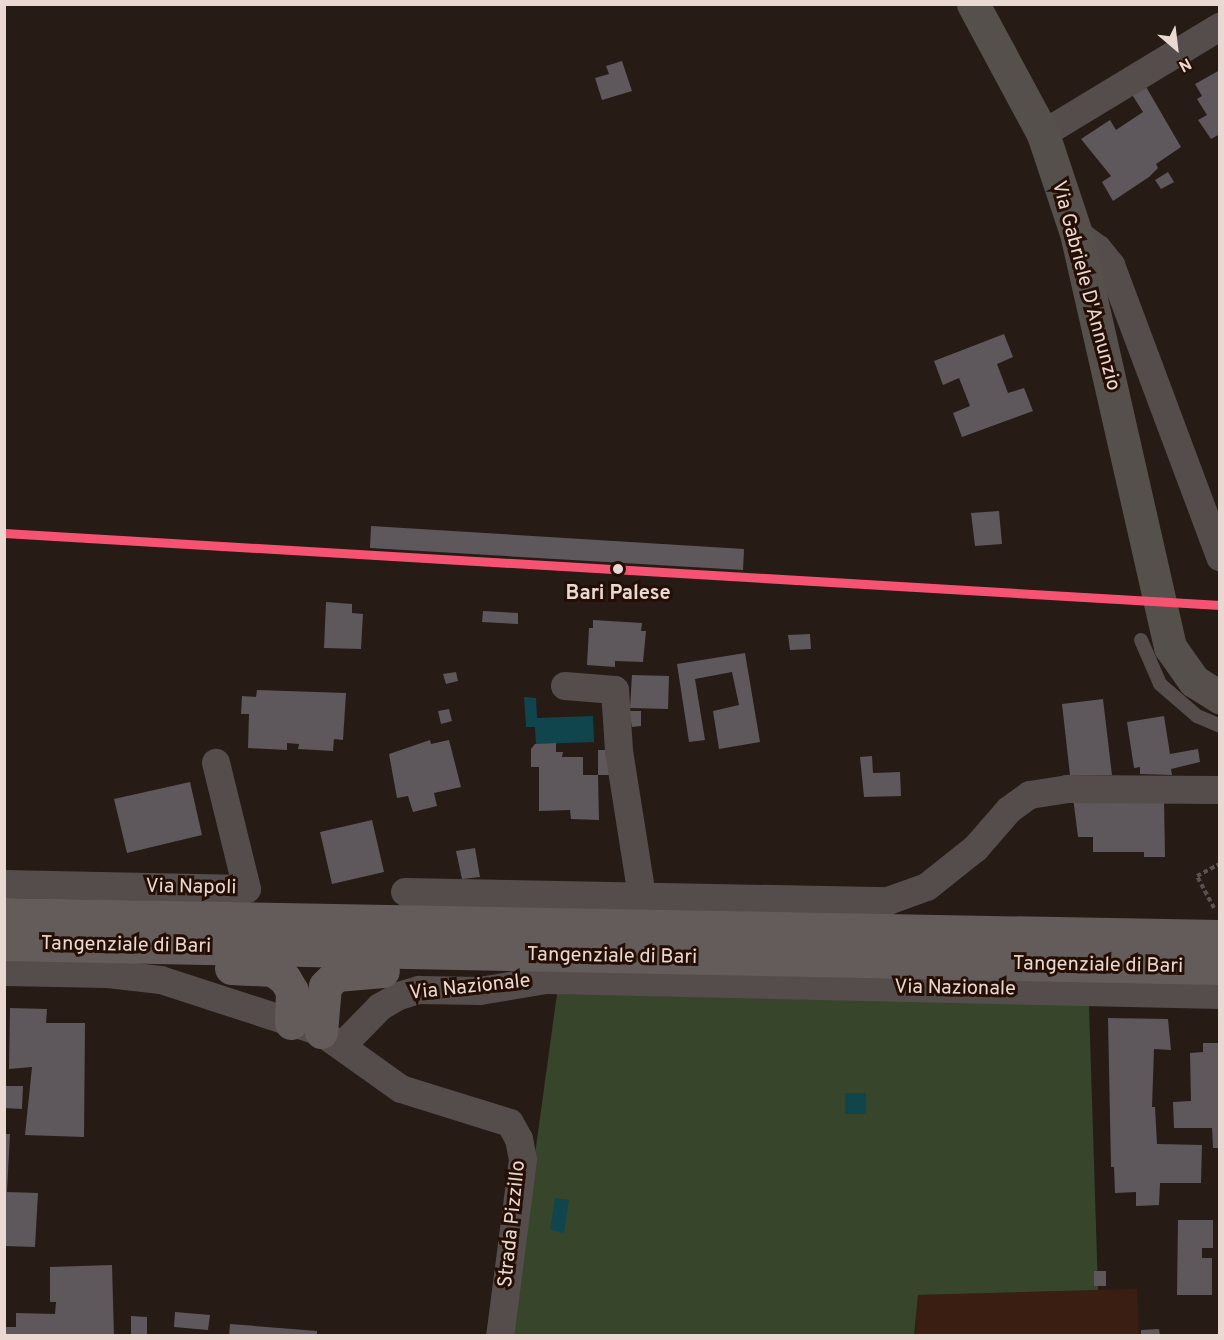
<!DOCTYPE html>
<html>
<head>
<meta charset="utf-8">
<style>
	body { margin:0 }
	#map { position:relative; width:1224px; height:1340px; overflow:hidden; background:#271b15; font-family:Overpass,sans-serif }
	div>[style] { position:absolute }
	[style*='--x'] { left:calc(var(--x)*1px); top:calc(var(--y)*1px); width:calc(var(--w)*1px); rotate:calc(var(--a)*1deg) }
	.built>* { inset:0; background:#391e11 }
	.green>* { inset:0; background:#37452b }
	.water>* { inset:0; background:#10454e }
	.building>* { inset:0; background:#5e575c }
	.path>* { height:4px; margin-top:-2px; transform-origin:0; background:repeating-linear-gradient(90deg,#5a5250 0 4.5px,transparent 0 7.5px) }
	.lane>* { height:14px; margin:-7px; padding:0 7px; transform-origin:7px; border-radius:7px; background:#544d4c }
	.street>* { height:28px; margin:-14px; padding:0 14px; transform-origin:14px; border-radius:14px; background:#544d4c }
	.secondary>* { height:33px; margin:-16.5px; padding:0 16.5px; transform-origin:16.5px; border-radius:16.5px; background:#56504d }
	.highway>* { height:33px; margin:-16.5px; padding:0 16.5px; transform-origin:16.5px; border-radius:16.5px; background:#645c5a }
	.rail-1>* { height:9px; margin:-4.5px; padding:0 4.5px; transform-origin:4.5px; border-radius:4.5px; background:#f65372 }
	.dots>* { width:16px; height:16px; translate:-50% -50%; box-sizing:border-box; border:3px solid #250f05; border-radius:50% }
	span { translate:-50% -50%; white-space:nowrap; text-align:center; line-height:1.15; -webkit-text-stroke:6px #250f05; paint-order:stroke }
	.street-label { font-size:20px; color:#ead9d2 }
	.stop-label { font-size:20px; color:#ead9d2; font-weight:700 }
	.frame { position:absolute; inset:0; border:6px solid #ead9d2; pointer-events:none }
	.north { position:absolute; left:1146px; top:18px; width:60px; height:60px; -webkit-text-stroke:4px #250f05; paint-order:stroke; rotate:152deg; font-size:16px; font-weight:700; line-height:24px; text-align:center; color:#ead9d2 }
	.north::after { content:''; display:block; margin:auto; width:21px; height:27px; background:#ead9d2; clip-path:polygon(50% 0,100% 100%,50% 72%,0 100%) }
</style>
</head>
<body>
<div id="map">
	<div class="built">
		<i style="clip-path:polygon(1137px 1289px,1139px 1335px,914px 1336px,918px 1295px)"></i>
	</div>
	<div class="green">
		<i style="clip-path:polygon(557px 994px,1089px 1005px,1098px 1290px,918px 1295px,914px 1335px,510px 1336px)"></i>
	</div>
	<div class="water">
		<i style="clip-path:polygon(524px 697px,536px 698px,537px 718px,593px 716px,594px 742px,536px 744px,535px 727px,526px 727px)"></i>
		<i style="clip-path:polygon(845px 1093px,866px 1093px,866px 1114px,845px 1114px)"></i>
		<i style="clip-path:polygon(555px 1198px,569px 1200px,564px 1233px,550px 1230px)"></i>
	</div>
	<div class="building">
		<i style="clip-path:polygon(622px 61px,632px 91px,602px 100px,595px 78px,609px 74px,606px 66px)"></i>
		<i style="clip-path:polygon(1220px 70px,1220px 134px,1211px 139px,1198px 120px,1207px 115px,1197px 99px,1202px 96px,1195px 84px)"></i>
		<i style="clip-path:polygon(1145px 85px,1181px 147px,1156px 164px,1158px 168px,1149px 177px,1113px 201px,1102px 182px,1111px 176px,1081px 139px,1110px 120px,1116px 130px,1143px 112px,1131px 93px)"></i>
		<i style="clip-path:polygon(1168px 172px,1174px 182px,1161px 189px,1155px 180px)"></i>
		<i style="clip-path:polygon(1004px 334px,1013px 357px,997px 364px,1008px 393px,1024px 388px,1033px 411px,962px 437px,953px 413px,970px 406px,959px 378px,943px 385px,934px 361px)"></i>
		<i style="clip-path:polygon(999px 511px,1002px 544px,975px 546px,971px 513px)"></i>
		<i style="clip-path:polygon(371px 526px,744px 549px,743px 570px,370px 548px)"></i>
		<i style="clip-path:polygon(326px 602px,352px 604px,352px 613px,363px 614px,361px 649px,324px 648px)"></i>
		<i style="clip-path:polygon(483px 611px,518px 613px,518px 624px,482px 622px)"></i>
		<i style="clip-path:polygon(593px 620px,642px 623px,641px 631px,646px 631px,643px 662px,615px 661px,615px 667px,587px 665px,589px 628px,593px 628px)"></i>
		<i style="clip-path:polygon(810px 634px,811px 649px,790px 650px,788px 635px)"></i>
		<i style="clip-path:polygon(745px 653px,760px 742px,719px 749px,713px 711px,739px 705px,732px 672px,695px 679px,705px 740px,689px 742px,677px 664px)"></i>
		<i style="clip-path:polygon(456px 672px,458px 681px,446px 684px,443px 674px)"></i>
		<i style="clip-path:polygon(632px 675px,669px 676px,668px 709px,630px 708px)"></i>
		<i style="clip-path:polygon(257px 690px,346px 693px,343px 740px,334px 739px,333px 751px,298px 749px,299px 744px,287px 743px,287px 750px,248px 748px,249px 714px,241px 714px,242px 696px,256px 697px)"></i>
		<i style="clip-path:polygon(1103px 699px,1112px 775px,1070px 775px,1062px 704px)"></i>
		<i style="clip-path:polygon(449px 709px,452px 721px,441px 724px,438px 711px)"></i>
		<i style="clip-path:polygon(629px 711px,641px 711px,641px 726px,632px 727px)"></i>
		<i style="clip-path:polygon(1164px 716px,1170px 754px,1198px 749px,1200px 762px,1171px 769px,1172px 775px,1140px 774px,1140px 767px,1134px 768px,1127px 722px)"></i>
		<i style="clip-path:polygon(430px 740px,431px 744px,449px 740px,461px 787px,434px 793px,437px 806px,413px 812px,408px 796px,397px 798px,389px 754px)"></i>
		<i style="clip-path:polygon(556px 743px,556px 752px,563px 752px,562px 757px,583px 757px,583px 775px,598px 775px,599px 820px,571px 819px,570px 810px,539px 811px,539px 767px,531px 767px,531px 749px,535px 744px)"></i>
		<i style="clip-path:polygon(598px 750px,607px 750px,611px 775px,598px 775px)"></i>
		<i style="clip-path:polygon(872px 756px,873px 773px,900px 772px,901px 796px,864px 797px,860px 757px)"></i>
		<i style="clip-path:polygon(190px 782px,202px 835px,127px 853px,114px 799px)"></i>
		<i style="clip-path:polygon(1073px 797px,1164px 797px,1165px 857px,1144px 857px,1144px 852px,1093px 852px,1093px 837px,1078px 837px)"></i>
		<i style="clip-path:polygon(372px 820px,384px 872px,332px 884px,320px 832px)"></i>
		<i style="clip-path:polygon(475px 848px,480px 877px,462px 879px,456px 851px)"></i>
		<i style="clip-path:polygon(10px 1008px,47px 1009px,46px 1023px,85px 1023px,84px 1137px,25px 1135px,32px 1067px,9px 1069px)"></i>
		<i style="clip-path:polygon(1108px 1018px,1168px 1019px,1171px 1050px,1154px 1049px,1152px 1107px,1155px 1107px,1157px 1144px,1202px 1145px,1201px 1183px,1160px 1183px,1159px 1205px,1136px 1206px,1136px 1192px,1115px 1193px,1114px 1167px,1111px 1167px)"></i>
		<i style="clip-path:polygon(1203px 1043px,1220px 1043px,1220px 1148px,1213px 1148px,1212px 1128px,1174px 1128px,1173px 1102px,1191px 1101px,1190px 1053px,1203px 1052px)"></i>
		<i style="clip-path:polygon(5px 1086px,23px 1086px,22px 1109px,4px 1108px)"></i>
		<i style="clip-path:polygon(4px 1134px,10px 1134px,7px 1192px,38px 1193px,35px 1247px,4px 1246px)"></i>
		<i style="clip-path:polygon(1178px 1220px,1213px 1220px,1213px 1248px,1202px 1248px,1202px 1258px,1212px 1258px,1212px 1295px,1177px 1295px)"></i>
		<i style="clip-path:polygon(112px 1265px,114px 1336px,4px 1336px,4px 1327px,16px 1327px,16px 1313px,55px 1314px,56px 1302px,50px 1302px,50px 1267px)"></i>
		<i style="clip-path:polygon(1094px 1271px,1106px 1271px,1106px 1286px,1094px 1286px)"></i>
		<i style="clip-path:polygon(175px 1312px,210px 1315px,208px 1330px,174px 1327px)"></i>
		<i style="clip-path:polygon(131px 1316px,147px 1317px,147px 1335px,131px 1334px)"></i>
		<i style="clip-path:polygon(230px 1324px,317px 1331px,317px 1336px,229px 1336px)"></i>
		<i style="clip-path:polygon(1159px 1329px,1160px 1336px,1141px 1336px,1141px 1330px)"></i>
	</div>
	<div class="path">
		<i style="--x:1214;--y:908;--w:36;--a:-118"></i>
		<i style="--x:1197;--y:876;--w:26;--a:-28"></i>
	</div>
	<div class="lane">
		<i style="--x:1141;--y:640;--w:48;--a:66.6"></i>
		<i style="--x:1160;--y:684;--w:49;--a:40.9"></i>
		<i style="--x:1197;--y:716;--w:25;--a:23"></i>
	</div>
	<div class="street">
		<i style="--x:1043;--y:134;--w:207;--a:-31.2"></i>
		<i style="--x:1076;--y:233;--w:27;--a:36"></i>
		<i style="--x:1098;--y:249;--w:21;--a:51"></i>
		<i style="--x:1111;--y:265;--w:312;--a:69.5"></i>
		<i style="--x:565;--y:686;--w:50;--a:4.6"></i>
		<i style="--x:615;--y:690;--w:61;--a:86.2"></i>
		<i style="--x:619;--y:751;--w:147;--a:81"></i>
		<i style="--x:4;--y:884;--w:243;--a:1.2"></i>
		<i style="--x:247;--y:889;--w:130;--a:-103.8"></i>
		<i style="--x:405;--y:892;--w:483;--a:1.1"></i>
		<i style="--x:888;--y:901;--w:41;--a:-19.7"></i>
		<i style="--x:927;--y:887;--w:63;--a:-38.5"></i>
		<i style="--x:976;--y:848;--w:50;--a:-49"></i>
		<i style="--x:1009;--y:810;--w:26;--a:-36"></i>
		<i style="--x:1030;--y:795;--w:37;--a:-9"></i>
		<i style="--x:1067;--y:789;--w:153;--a:0.4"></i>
		<i style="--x:4;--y:972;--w:104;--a:1.1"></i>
		<i style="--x:108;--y:974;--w:53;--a:6.5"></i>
		<i style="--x:161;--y:980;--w:168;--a:18"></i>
		<i style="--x:321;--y:1032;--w:98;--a:35.5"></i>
		<i style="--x:401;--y:1089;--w:114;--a:17.3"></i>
		<i style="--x:510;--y:1123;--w:18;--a:61"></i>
		<i style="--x:519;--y:1139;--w:21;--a:79"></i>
		<i style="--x:523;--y:1160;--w:177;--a:97.4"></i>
		<i style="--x:342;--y:1046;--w:54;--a:-45.7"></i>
		<i style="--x:380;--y:1007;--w:22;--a:-30"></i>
		<i style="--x:399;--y:996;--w:21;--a:-17"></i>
		<i style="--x:419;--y:990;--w:61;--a:0.9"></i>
		<i style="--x:480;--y:991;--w:67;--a:-9.5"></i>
		<i style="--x:546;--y:980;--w:674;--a:1.27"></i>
	</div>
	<div class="secondary">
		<i style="--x:973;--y:4;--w:148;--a:61.7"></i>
		<i style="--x:1043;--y:134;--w:104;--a:71.6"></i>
		<i style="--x:1076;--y:233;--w:425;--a:77.2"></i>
		<i style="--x:1170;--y:647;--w:42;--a:54.8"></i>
		<i style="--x:1194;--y:681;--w:31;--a:32"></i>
	</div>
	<div class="highway">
		<i style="--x:4;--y:914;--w:1216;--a:1.04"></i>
		<i style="--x:4;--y:944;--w:1216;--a:1.13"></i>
		<i style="--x:231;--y:968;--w:42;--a:2.7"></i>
		<i style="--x:273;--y:970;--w:15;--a:37"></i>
		<i style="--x:285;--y:979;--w:14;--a:60"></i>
		<i style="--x:292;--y:991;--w:32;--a:92"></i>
		<i style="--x:321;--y:1032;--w:46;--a:-85"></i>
		<i style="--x:325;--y:986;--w:16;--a:-45"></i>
		<i style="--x:336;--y:975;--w:47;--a:-4.9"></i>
	</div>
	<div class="rail-1">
		<i style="--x:4;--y:533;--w:1218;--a:3.39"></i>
	</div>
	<div class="dots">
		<i style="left:618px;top:569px;background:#ead9d2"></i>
	</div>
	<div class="street-label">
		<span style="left:1085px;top:286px;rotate:75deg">Via Gabriele D'Annunzio</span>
		<span style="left:191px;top:888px;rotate:1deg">Via Napoli</span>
		<span style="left:126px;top:946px;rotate:1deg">Tangenziale di Bari</span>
		<span style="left:612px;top:957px;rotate:1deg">Tangenziale di Bari</span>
		<span style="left:1098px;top:966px;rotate:1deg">Tangenziale di Bari</span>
		<span style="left:470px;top:988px;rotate:-6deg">Via Nazionale</span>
		<span style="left:955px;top:989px;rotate:1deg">Via Nazionale</span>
		<span style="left:513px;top:1224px;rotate:-84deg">Strada Pizzillo</span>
	</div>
	<div class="stop-label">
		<span style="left:618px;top:594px">Bari Palese</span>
	</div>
	<div class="frame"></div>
	<div class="north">N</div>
</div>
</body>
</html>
